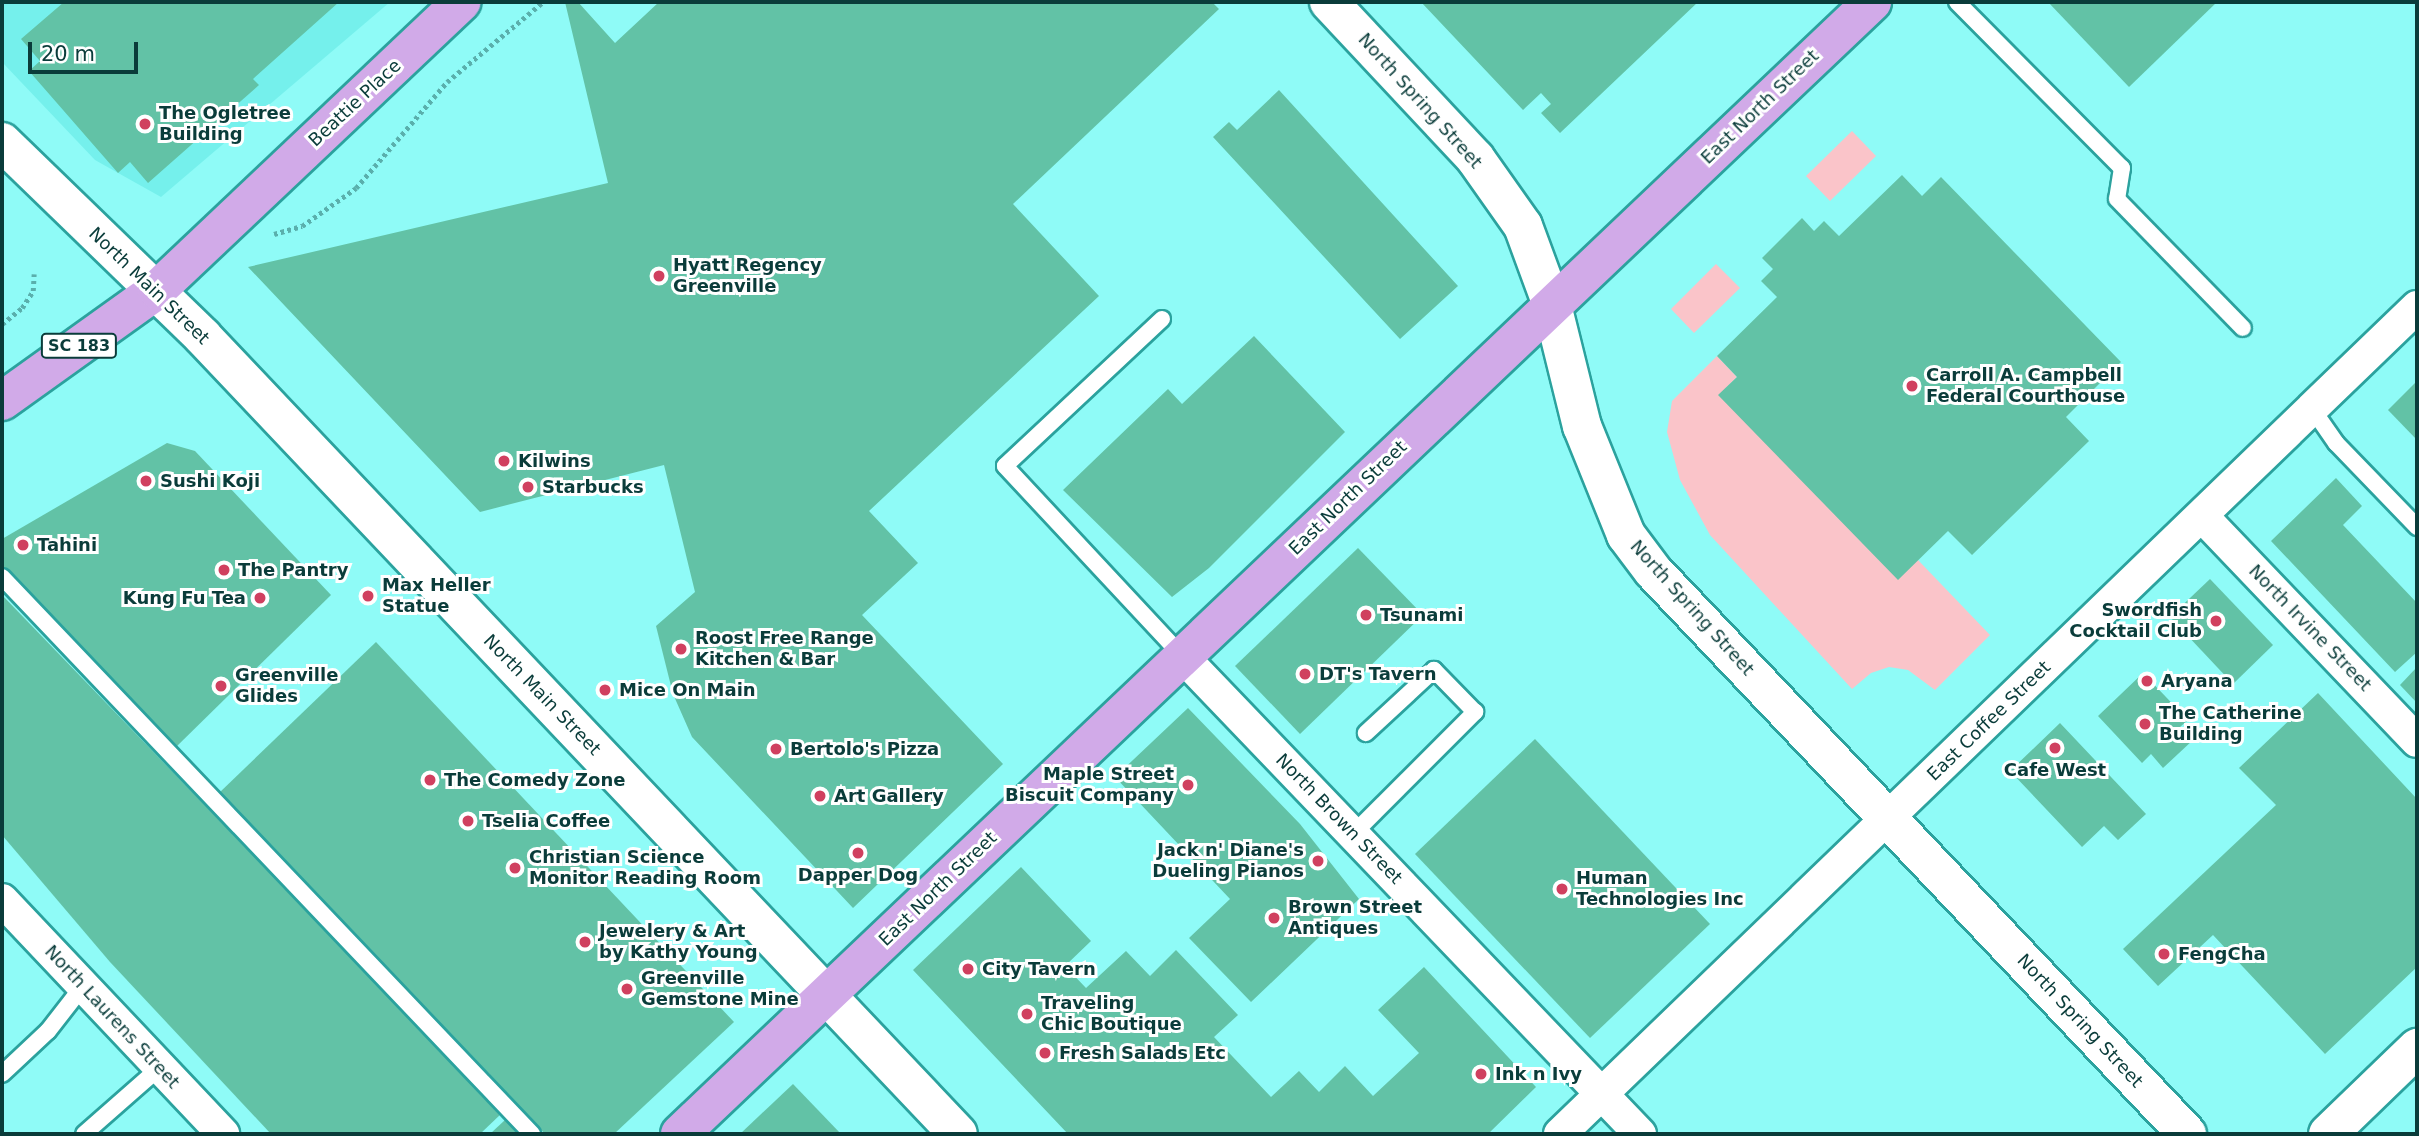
<!DOCTYPE html>
<html>
<head>
<meta charset="utf-8">
<style>
	body { margin:0 }
	#map { position:relative; width:2419px; height:1136px; overflow:hidden; background:#8ffbf7; font-family:"DejaVu Sans",sans-serif }
	div>[style] { position:absolute }
	[style*='--x'] { left:calc(var(--x)*1px); top:calc(var(--y)*1px); width:calc(var(--w)*1px); rotate:calc(var(--a)*1deg) }
	.built>* { inset:0; background:#75f0ec }
	.green>* { inset:0; background:#fac4c9 }
	.building>* { inset:0; background:#62c2a6 }
	.path>* { height:4.5px; margin-top:-2.25px; transform-origin:0; background:repeating-linear-gradient(90deg,#5aafac 0 3.5px,transparent 0 7px) }
	.roads { filter:drop-shadow(2px 0 #2ba29e) drop-shadow(-2px 0 #2ba29e) drop-shadow(0 2px #2ba29e) drop-shadow(0 -2px #2ba29e) }
	.service>* { height:16px; margin:-8px; padding:0 8px; transform-origin:8px; border-radius:8px; background:#fff }
	.minor>* { height:32px; margin:-16px; padding:0 16px; transform-origin:16px; border-radius:16px; background:#fff }
	.tertiary>* { height:38px; margin:-19px; padding:0 19px; transform-origin:19px; border-radius:19px; background:#fff }
	.primary>* { height:38px; margin:-19px; padding:0 19px; transform-origin:19px; border-radius:19px; background:#d1aae8 }
	.dots>* { width:19px; height:19px; translate:-50% -50%; box-sizing:border-box; border:4px solid #fff; border-radius:50% }
	span { translate:-50% -50%; white-space:nowrap; text-align:center; line-height:1.15; -webkit-text-stroke:6px #fff; paint-order:stroke }
	.shield-label span { padding:2px 5px; background:#fff; border:2px solid; border-radius:5px; -webkit-text-stroke-width:0 }
	.shield-label { font-size:16px; color:#0a3c3a; font-weight:700 }
	.street-label { font-size:18px; color:#0a3c3a }
	.poi-label { font-size:18px; color:#0a3c3a; font-weight:700 }
	.left { translate:0 -50%; text-align:left }
	.right { translate:-100% -50%; text-align:right }
	.frame { position:absolute; inset:0; border:4px solid #0a3c3a; pointer-events:none }
	.scale { position:absolute; left:28px; top:42px; width:110px; height:32px; box-sizing:border-box; border:4px solid #0a3c3a; border-top:0; padding-left:9px; font-size:21px; line-height:24px; white-space:nowrap; color:#0a3c3a; -webkit-text-stroke:5px #fff; paint-order:stroke }
</style>
</head>
<body>
<div id="map">
	<div class="built">
		<i style="clip-path:polygon(2px 2px,390px 2px,161px 197px,95px 160px,2px 62px)"></i>
	</div>
	<div class="green">
		<i style="clip-path:polygon(1852px 131px,1876px 156px,1830px 201px,1806px 176px)"></i>
		<i style="clip-path:polygon(1716px 264px,1740px 288px,1694px 333px,1671px 309px)"></i>
		<i style="clip-path:polygon(1717px 356px,1737px 377px,1719px 395px,1918px 560px,1990px 635px,1935px 690px,1908px 670px,1889px 667px,1871px 673px,1852px 689px,1710px 535px,1680px 480px,1667px 432px,1672px 401px)"></i>
	</div>
	<div class="building">
		<i style="clip-path:polygon(64px 2px,339px 2px,253px 79px,259px 85px,148px 183px,130px 162px,118px 173px,29px 71px,40px 61px,21px 39px)"></i>
		<i style="clip-path:polygon(565px 2px,578px 2px,615px 43px,659px 2px,1212px 2px,1219px 9px,1013px 204px,1099px 296px,869px 511px,918px 563px,862px 615px,1003px 764px,853px 908px,692px 737px,673px 694px,656px 626px,695px 592px,664px 465px,480px 512px,248px 267px,608px 183px)"></i>
		<i style="clip-path:polygon(1421px 2px,1698px 2px,1560px 133px,1541px 113px,1551px 104px,1541px 93px,1523px 110px)"></i>
		<i style="clip-path:polygon(2048px 2px,2217px 2px,2129px 87px)"></i>
		<i style="clip-path:polygon(1279px 90px,1458px 286px,1400px 339px,1213px 137px,1229px 122px,1237px 130px)"></i>
		<i style="clip-path:polygon(1902px 175px,1922px 196px,1941px 177px,2121px 362px,2066px 417px,2089px 441px,1972px 555px,1948px 531px,1898px 580px,1718px 395px,1737px 377px,1717px 356px,1777px 297px,1761px 281px,1773px 269px,1762px 258px,1802px 218px,1814px 231px,1824px 221px,1839px 236px)"></i>
		<i style="clip-path:polygon(1254px 336px,1345px 432px,1209px 568px,1172px 597px,1063px 490px,1168px 389px,1182px 404px)"></i>
		<i style="clip-path:polygon(2417px 381px,2417px 440px,2388px 410px)"></i>
		<i style="clip-path:polygon(167px 443px,195px 451px,331px 595px,175px 748px,2px 568px,2px 539px)"></i>
		<i style="clip-path:polygon(2336px 478px,2362px 506px,2343px 525px,2417px 603px,2417px 652px,2395px 672px,2271px 541px)"></i>
		<i style="clip-path:polygon(1358px 548px,1423px 615px,1300px 734px,1235px 666px)"></i>
		<i style="clip-path:polygon(2210px 579px,2273px 645px,2233px 684px,2170px 617px)"></i>
		<i style="clip-path:polygon(2px 595px,502px 1113px,480px 1134px,271px 1134px,110px 962px,2px 835px)"></i>
		<i style="clip-path:polygon(376px 642px,734px 1022px,614px 1134px,545px 1134px,218px 794px)"></i>
		<i style="clip-path:polygon(2417px 667px,2417px 703px,2400px 685px)"></i>
		<i style="clip-path:polygon(2143px 673px,2188px 720px,2180px 727px,2193px 740px,2163px 768px,2151px 754px,2142px 763px,2098px 716px)"></i>
		<i style="clip-path:polygon(2318px 693px,2417px 799px,2417px 967px,2325px 1054px,2213px 935px,2158px 986px,2123px 949px,2276px 805px,2239px 768px)"></i>
		<i style="clip-path:polygon(1188px 708px,1300px 824px,1359px 899px,1251px 1002px,1189px 938px,1230px 899px,1115px 777px)"></i>
		<i style="clip-path:polygon(2060px 723px,2146px 814px,2118px 840px,2104px 826px,2082px 847px,2010px 771px)"></i>
		<i style="clip-path:polygon(1535px 739px,1710px 924px,1590px 1038px,1415px 854px)"></i>
		<i style="clip-path:polygon(1021px 867px,1091px 941px,1065px 966px,1086px 988px,1126px 951px,1150px 976px,1176px 950px,1238px 1015px,1214px 1037px,1271px 1097px,1299px 1071px,1319px 1092px,1345px 1066px,1373px 1096px,1419px 1053px,1378px 1010px,1424px 967px,1536px 1087px,1488px 1134px,1068px 1134px,913px 970px)"></i>
		<i style="clip-path:polygon(793px 1084px,841px 1134px,740px 1134px)"></i>
		<i style="clip-path:polygon(506px 1119px,521px 1134px,490px 1134px)"></i>
	</div>
	<div class="path">
		<i style="--x:274;--y:234;--w:29;--a:-16"></i>
		<i style="--x:302;--y:226;--w:66;--a:-35.1"></i>
		<i style="--x:356;--y:188;--w:140;--a:-49.4"></i>
		<i style="--x:447;--y:82;--w:125;--a:-39.8"></i>
		<i style="--x:2;--y:324;--w:26;--a:-39"></i>
		<i style="--x:22;--y:308;--w:20;--a:-57"></i>
		<i style="--x:33;--y:291;--w:17;--a:-87"></i>
	</div>
	<div class="roads">
		<div class="service">
			<i style="--x:1957;--y:2;--w:234;--a:45.2"></i>
			<i style="--x:2122;--y:168;--w:31;--a:99"></i>
			<i style="--x:2117;--y:199;--w:180;--a:45.7"></i>
			<i style="--x:1162;--y:319;--w:215;--a:136.9"></i>
			<i style="--x:1005;--y:466;--w:260;--a:47"></i>
			<i style="--x:2311;--y:407;--w:44;--a:55.2"></i>
			<i style="--x:2336;--y:443;--w:117;--a:46"></i>
			<i style="--x:2;--y:577;--w:769;--a:46.42"></i>
			<i style="--x:1353;--y:834;--w:173;--a:-45"></i>
			<i style="--x:1475;--y:712;--w:59;--a:-134.3"></i>
			<i style="--x:1434;--y:670;--w:93;--a:137.2"></i>
			<i style="--x:2;--y:1074;--w:63;--a:-43.1"></i>
			<i style="--x:48;--y:1031;--w:57;--a:-52.1"></i>
			<i style="--x:84;--y:1134;--w:100;--a:-41.3"></i>
		</div>
		<div class="minor">
			<i style="--x:2202;--y:516;--w:311;--a:46.3"></i>
			<i style="--x:1182;--y:656;--w:662;--a:46.22"></i>
			<i style="--x:2;--y:900;--w:322;--a:46.6"></i>
			<i style="--x:1560;--y:1134;--w:1191;--a:-43.98"></i>
		</div>
		<div class="tertiary">
			<i style="--x:1329;--y:2;--w:214;--a:46.9"></i>
			<i style="--x:1475;--y:158;--w:83;--a:54.8"></i>
			<i style="--x:1523;--y:226;--w:84;--a:69.8"></i>
			<i style="--x:1552;--y:305;--w:125;--a:76.1"></i>
			<i style="--x:1582;--y:426;--w:118;--a:68"></i>
			<i style="--x:1626;--y:535;--w:45;--a:53.1"></i>
			<i style="--x:1653;--y:571;--w:776;--a:46.51"></i>
			<i style="--x:2;--y:142;--w:279;--a:44.1"></i>
			<i style="--x:202;--y:336;--w:1099;--a:46.55"></i>
			<i style="--x:2328;--y:1134;--w:124;--a:-44"></i>
		</div>
		<div class="primary">
			<i style="--x:2;--y:401;--w:191;--a:-35.6"></i>
			<i style="--x:157;--y:290;--w:419;--a:-43.4"></i>
			<i style="--x:680;--y:1134;--w:1644;--a:-43.52"></i>
		</div>
	</div>
	<div class="dots">
		<i style="left:145px;top:124px;background:#d0405f"></i>
		<i style="left:659px;top:276px;background:#d0405f"></i>
		<i style="left:1912px;top:386px;background:#d0405f"></i>
		<i style="left:504px;top:461px;background:#d0405f"></i>
		<i style="left:146px;top:481px;background:#d0405f"></i>
		<i style="left:528px;top:487px;background:#d0405f"></i>
		<i style="left:23px;top:545px;background:#d0405f"></i>
		<i style="left:224px;top:570px;background:#d0405f"></i>
		<i style="left:368px;top:596px;background:#d0405f"></i>
		<i style="left:260px;top:598px;background:#d0405f"></i>
		<i style="left:1366px;top:615px;background:#d0405f"></i>
		<i style="left:2216px;top:621px;background:#d0405f"></i>
		<i style="left:681px;top:649px;background:#d0405f"></i>
		<i style="left:1305px;top:674px;background:#d0405f"></i>
		<i style="left:2147px;top:681px;background:#d0405f"></i>
		<i style="left:221px;top:686px;background:#d0405f"></i>
		<i style="left:605px;top:690px;background:#d0405f"></i>
		<i style="left:2145px;top:724px;background:#d0405f"></i>
		<i style="left:2055px;top:748px;background:#d0405f"></i>
		<i style="left:776px;top:749px;background:#d0405f"></i>
		<i style="left:430px;top:780px;background:#d0405f"></i>
		<i style="left:1188px;top:785px;background:#d0405f"></i>
		<i style="left:820px;top:796px;background:#d0405f"></i>
		<i style="left:468px;top:821px;background:#d0405f"></i>
		<i style="left:858px;top:853px;background:#d0405f"></i>
		<i style="left:1318px;top:861px;background:#d0405f"></i>
		<i style="left:515px;top:868px;background:#d0405f"></i>
		<i style="left:1562px;top:889px;background:#d0405f"></i>
		<i style="left:1274px;top:918px;background:#d0405f"></i>
		<i style="left:585px;top:942px;background:#d0405f"></i>
		<i style="left:2164px;top:954px;background:#d0405f"></i>
		<i style="left:968px;top:969px;background:#d0405f"></i>
		<i style="left:627px;top:989px;background:#d0405f"></i>
		<i style="left:1027px;top:1014px;background:#d0405f"></i>
		<i style="left:1045px;top:1053px;background:#d0405f"></i>
		<i style="left:1481px;top:1074px;background:#d0405f"></i>
	</div>
	<div class="shield-label">
		<span style="left:79px;top:346px">SC 183</span>
	</div>
	<div class="street-label">
		<span style="left:1420px;top:101px;rotate:48deg">North Spring Street</span>
		<span style="left:355px;top:103px;rotate:-43deg">Beattie Place</span>
		<span style="left:1760px;top:107px;rotate:-44deg">East North Street</span>
		<span style="left:149px;top:286px;rotate:44deg">North Main Street</span>
		<span style="left:1348px;top:498px;rotate:-44deg">East North Street</span>
		<span style="left:1692px;top:608px;rotate:48deg">North Spring Street</span>
		<span style="left:2310px;top:628px;rotate:46deg">North Irvine Street</span>
		<span style="left:542px;top:695px;rotate:46deg">North Main Street</span>
		<span style="left:1989px;top:721px;rotate:-44deg">East Coffee Street</span>
		<span style="left:1339px;top:819px;rotate:46deg">North Brown Street</span>
		<span style="left:938px;top:889px;rotate:-44deg">East North Street</span>
		<span style="left:112px;top:1017px;rotate:47deg">North Laurens Street</span>
		<span style="left:2080px;top:1021px;rotate:47deg">North Spring Street</span>
	</div>
	<div class="poi-label">
		<span class="left" style="left:159px;top:124px">The Ogletree<br>Building</span>
		<span class="left" style="left:673px;top:276px">Hyatt Regency<br>Greenville</span>
		<span class="left" style="left:1926px;top:386px">Carroll A. Campbell<br>Federal Courthouse</span>
		<span class="left" style="left:518px;top:461px">Kilwins</span>
		<span class="left" style="left:160px;top:481px">Sushi Koji</span>
		<span class="left" style="left:542px;top:487px">Starbucks</span>
		<span class="left" style="left:37px;top:545px">Tahini</span>
		<span class="left" style="left:238px;top:570px">The Pantry</span>
		<span class="left" style="left:382px;top:596px">Max Heller<br>Statue</span>
		<span class="right" style="left:246px;top:598px">Kung Fu Tea</span>
		<span class="right" style="left:2202px;top:621px">Swordfish<br>Cocktail Club</span>
		<span class="left" style="left:1380px;top:615px">Tsunami</span>
		<span class="left" style="left:695px;top:649px">Roost Free Range<br>Kitchen &amp; Bar</span>
		<span class="left" style="left:1319px;top:674px">DT's Tavern</span>
		<span class="left" style="left:235px;top:686px">Greenville<br>Glides</span>
		<span class="left" style="left:2161px;top:681px">Aryana</span>
		<span class="left" style="left:619px;top:690px">Mice On Main</span>
		<span class="left" style="left:2159px;top:724px">The Catherine<br>Building</span>
		<span class="left" style="left:790px;top:749px">Bertolo's Pizza</span>
		<span style="left:2055px;top:770px">Cafe West</span>
		<span class="right" style="left:1174px;top:785px">Maple Street<br>Biscuit Company</span>
		<span class="left" style="left:444px;top:780px">The Comedy Zone</span>
		<span class="left" style="left:834px;top:796px">Art Gallery</span>
		<span class="left" style="left:482px;top:821px">Tselia Coffee</span>
		<span class="right" style="left:1304px;top:861px">Jack n' Diane's<br>Dueling Pianos</span>
		<span class="left" style="left:529px;top:868px">Christian Science<br>Monitor Reading Room</span>
		<span style="left:858px;top:875px">Dapper Dog</span>
		<span class="left" style="left:1576px;top:889px">Human<br>Technologies Inc</span>
		<span class="left" style="left:1288px;top:918px">Brown Street<br>Antiques</span>
		<span class="left" style="left:599px;top:942px">Jewelery &amp; Art<br>by Kathy Young</span>
		<span class="left" style="left:2178px;top:954px">FengCha</span>
		<span class="left" style="left:982px;top:969px">City Tavern</span>
		<span class="left" style="left:641px;top:989px">Greenville<br>Gemstone Mine</span>
		<span class="left" style="left:1041px;top:1014px">Traveling<br>Chic Boutique</span>
		<span class="left" style="left:1059px;top:1053px">Fresh Salads Etc</span>
		<span class="left" style="left:1495px;top:1074px">Ink n Ivy</span>
	</div>
	<div class="frame"></div>
	<div class="scale">20 m</div>
</div>
</body>
</html>
